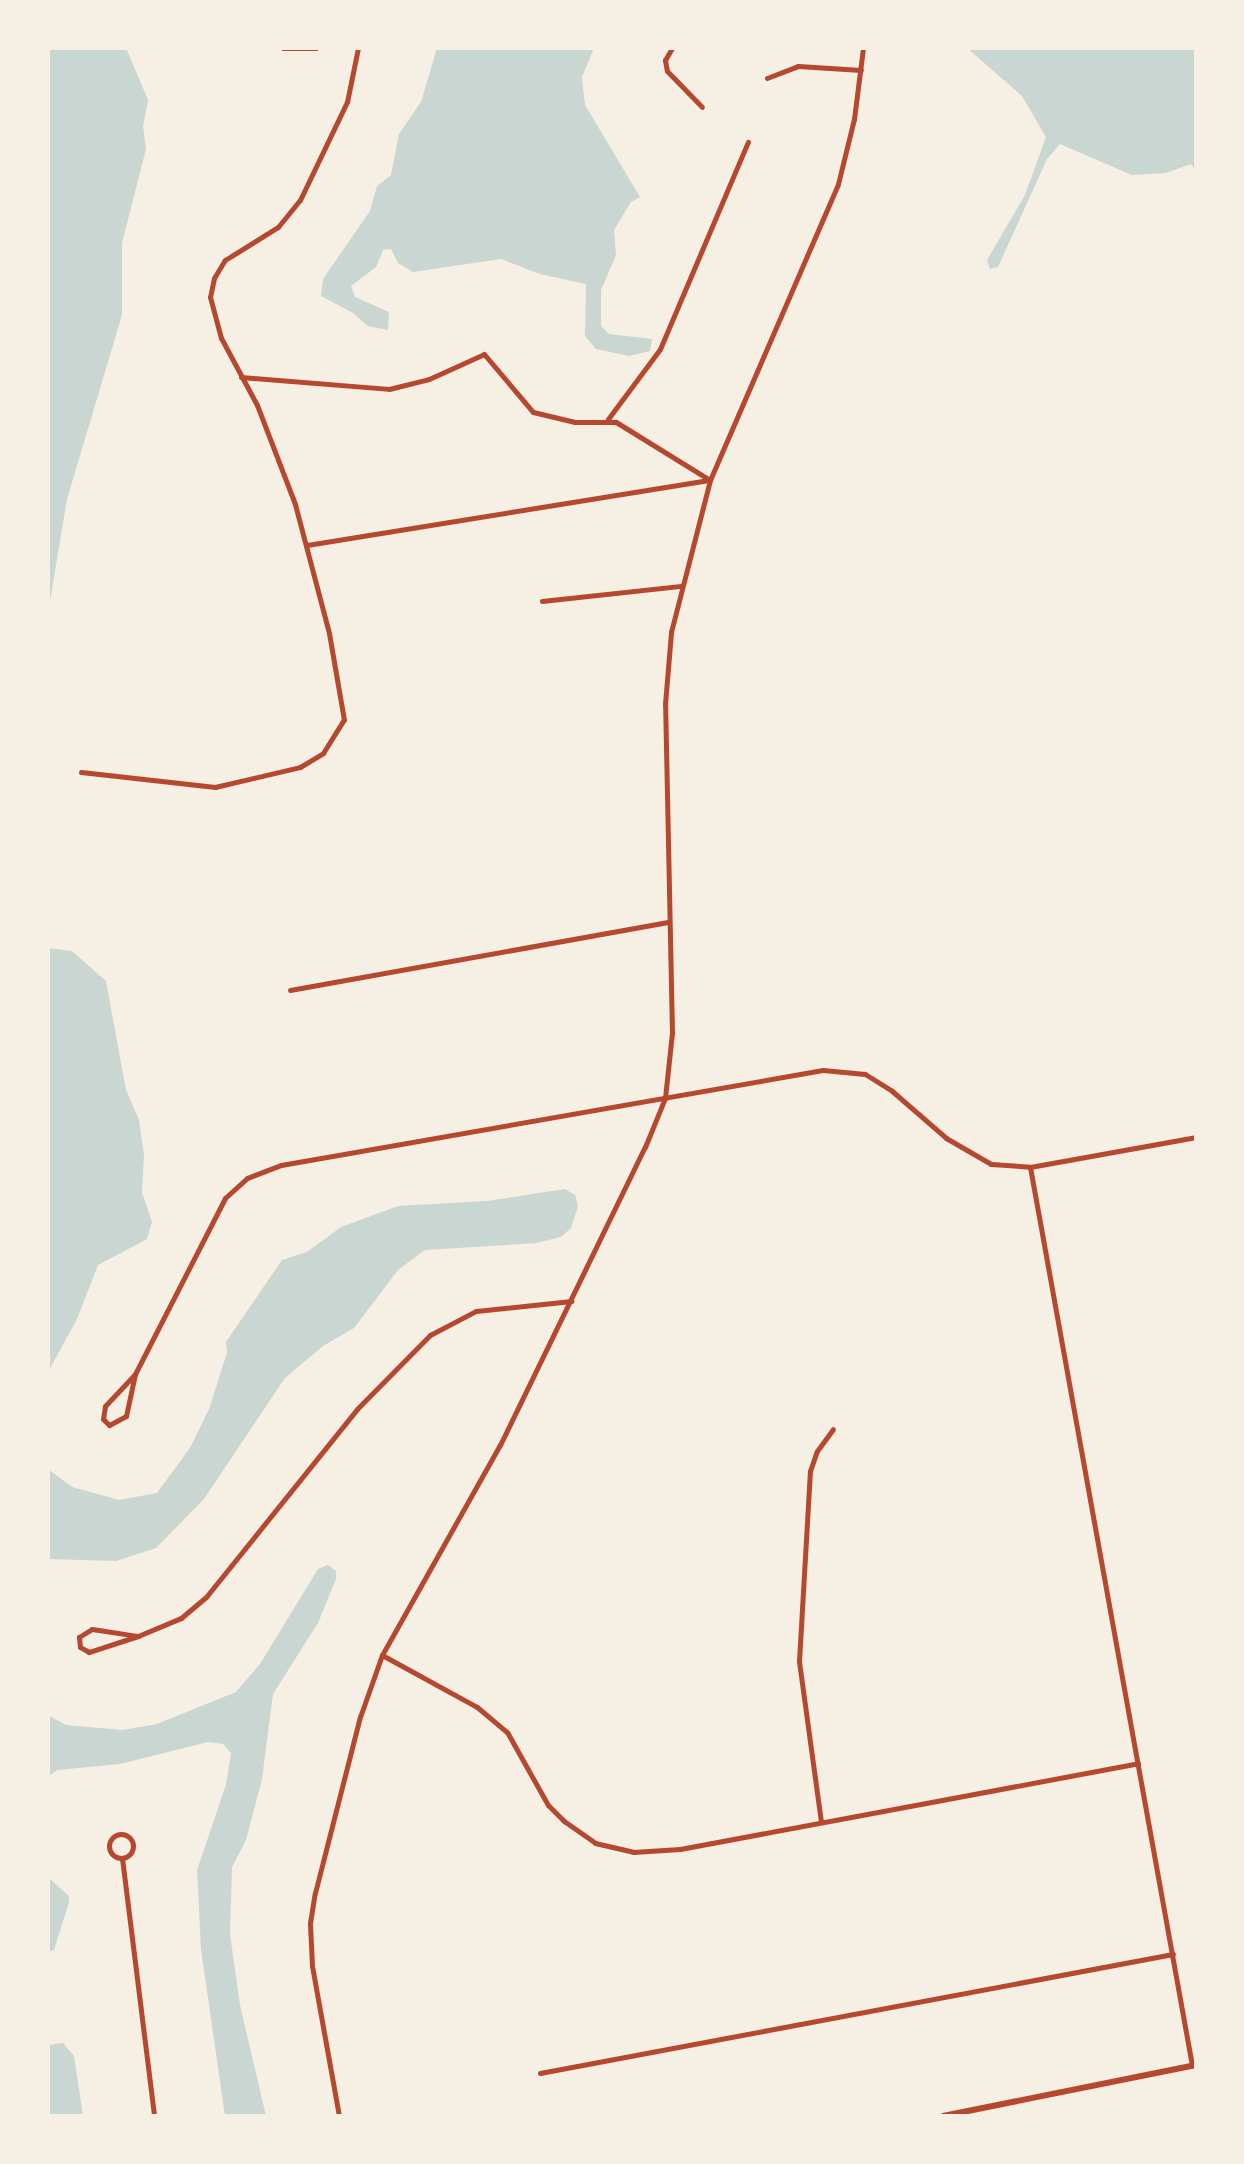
<!DOCTYPE html>
<html>
<head>
<meta charset="utf-8">
<style>
	body { margin:0 }
	#map { position:relative; width:1244px; height:2164px; overflow:hidden; background:#f6efe4; font-family:"Space Grotesk",sans-serif }
	div>[style] { position:absolute }
	[style*='--x'] { left:calc(var(--x)*1px); top:calc(var(--y)*1px); width:calc(var(--w)*1px); rotate:calc(var(--a)*1deg) }
	.water>* { inset:0; background:#c9d6d2 }
	.minor>* { height:5px; margin:-2.5px; padding:0 2.5px; transform-origin:2.5px; border-radius:2.5px; background:#b5482f }
	.minor>.ring { margin:-2.5px; padding:0; box-sizing:content-box; background:none; border:5px solid #b5482f; border-radius:50% }
	.tertiary>* { height:6px; margin:-3px; padding:0 3px; transform-origin:3px; border-radius:3px; background:#b5482f }
	span { translate:-50% -50%; white-space:nowrap; text-align:center; line-height:1.15; -webkit-text-stroke:9px #f6efe4; paint-order:stroke }
	.frame { position:absolute; inset:0; border:50px solid #f6efe4; pointer-events:none }
</style>
</head>
<body>
<div id="map">
	<div class="water">
		<i style="clip-path:polygon(48px 48px,126px 48px,148px 100px,143px 126px,146px 149px,122px 243px,122px 315px,67px 499px,48px 613px)"></i>
		<i style="clip-path:polygon(437px 48px,594px 48px,582px 77px,585px 105px,640px 197px,631px 202px,614px 230px,616px 255px,601px 290px,601px 326px,609px 334px,652px 339px,650px 351px,629px 356px,596px 349px,585px 336px,586px 284px,540px 274px,501px 259px,413px 272px,398px 263px,391px 249px,383px 250px,376px 267px,351px 286px,355px 297px,389px 312px,388px 330px,368px 326px,353px 313px,321px 296px,323px 279px,370px 211px,377px 186px,391px 175px,399px 134px,421px 102px)"></i>
		<i style="clip-path:polygon(967px 48px,1196px 48px,1196px 171px,1191px 164px,1166px 173px,1132px 175px,1060px 144px,1047px 159px,998px 267px,990px 269px,987px 260px,1025px 195px,1046px 137px,1022px 96px)"></i>
		<i style="clip-path:polygon(48px 948px,72px 951px,106px 981px,126px 1090px,139px 1120px,144px 1156px,142px 1193px,152px 1222px,147px 1239px,98px 1265px,77px 1319px,48px 1372px)"></i>
		<i style="clip-path:polygon(565px 1189px,575px 1195px,578px 1206px,571px 1228px,561px 1237px,536px 1243px,425px 1250px,398px 1270px,354px 1328px,323px 1346px,285px 1378px,204px 1499px,156px 1548px,116px 1561px,48px 1559px,48px 1469px,72px 1487px,119px 1500px,157px 1493px,190px 1448px,209px 1409px,227px 1353px,226px 1342px,282px 1260px,307px 1252px,341px 1227px,398px 1206px,487px 1201px)"></i>
		<i style="clip-path:polygon(328px 1565px,336px 1571px,336px 1579px,318px 1623px,273px 1694px,262px 1779px,246px 1840px,232px 1867px,230px 1934px,240px 2005px,266px 2116px,225px 2116px,201px 1949px,197px 1870px,226px 1785px,231px 1753px,223px 1744px,208px 1742px,120px 1764px,57px 1770px,48px 1777px,48px 1715px,66px 1725px,123px 1730px,157px 1724px,236px 1692px,260px 1664px,318px 1569px)"></i>
		<i style="clip-path:polygon(49px 1878px,69px 1896px,69px 1902px,54px 1950px,48px 1952px)"></i>
		<i style="clip-path:polygon(63px 2043px,74px 2056px,83px 2116px,48px 2116px,48px 2045px)"></i>
	</div>
	<div class="minor">
		<i style="--x:283;--y:48;--w:33;--a:0"></i>
		<i style="--x:672;--y:48;--w:14;--a:120"></i>
		<i style="--x:665;--y:60;--w:11;--a:80"></i>
		<i style="--x:667;--y:71;--w:50;--a:45.8"></i>
		<i style="--x:767;--y:78;--w:33;--a:-21"></i>
		<i style="--x:798;--y:66;--w:63;--a:3.6"></i>
		<i style="--x:241;--y:377;--w:148;--a:4.6"></i>
		<i style="--x:389;--y:389;--w:41;--a:-14"></i>
		<i style="--x:429;--y:379;--w:60;--a:-24.4"></i>
		<i style="--x:484;--y:354;--w:76;--a:49.8"></i>
		<i style="--x:533;--y:412;--w:43;--a:13.4"></i>
		<i style="--x:575;--y:422;--w:41;--a:0"></i>
		<i style="--x:616;--y:422;--w:110;--a:31.7"></i>
		<i style="--x:608;--y:419;--w:87;--a:-53.4"></i>
		<i style="--x:660;--y:349;--w:225;--a:-67"></i>
		<i style="--x:307;--y:545;--w:407;--a:-9.2"></i>
		<i style="--x:542;--y:601;--w:140;--a:-6.2"></i>
		<i style="--x:81;--y:772;--w:135;--a:6.4"></i>
		<i style="--x:215;--y:787;--w:87;--a:-13.2"></i>
		<i style="--x:300;--y:767;--w:27;--a:-31"></i>
		<i style="--x:323;--y:753;--w:39;--a:-58"></i>
		<i style="--x:344;--y:720;--w:88;--a:-99.8"></i>
		<i style="--x:329;--y:633;--w:133;--a:-104.8"></i>
		<i style="--x:295;--y:504;--w:106;--a:-111"></i>
		<i style="--x:257;--y:405;--w:76;--a:-118.2"></i>
		<i style="--x:221;--y:338;--w:42;--a:-105"></i>
		<i style="--x:210;--y:297;--w:19;--a:-78"></i>
		<i style="--x:214;--y:278;--w:21;--a:-59"></i>
		<i style="--x:225;--y:260;--w:62;--a:-31.9"></i>
		<i style="--x:278;--y:227;--w:35;--a:-51"></i>
		<i style="--x:300;--y:200;--w:109;--a:-64.4"></i>
		<i style="--x:347;--y:102;--w:55;--a:-78.5"></i>
		<i style="--x:290;--y:990;--w:384;--a:-10.2"></i>
		<i style="--x:1030;--y:1167;--w:913;--a:79.78"></i>
		<i style="--x:135;--y:1374;--w:198;--a:-62.9"></i>
		<i style="--x:225;--y:1198;--w:30;--a:-42"></i>
		<i style="--x:247;--y:1178;--w:36;--a:-21"></i>
		<i style="--x:281;--y:1165;--w:550;--a:-9.94"></i>
		<i style="--x:823;--y:1070;--w:42;--a:5.4"></i>
		<i style="--x:865;--y:1074;--w:32;--a:32"></i>
		<i style="--x:892;--y:1091;--w:72;--a:41"></i>
		<i style="--x:946;--y:1138;--w:52;--a:30"></i>
		<i style="--x:991;--y:1164;--w:39;--a:4"></i>
		<i style="--x:1030;--y:1167;--w:169;--a:-10.2"></i>
		<i style="--x:135;--y:1374;--w:43;--a:102.1"></i>
		<i style="--x:126;--y:1416;--w:19;--a:152"></i>
		<i style="--x:109;--y:1425;--w:8;--a:-135"></i>
		<i style="--x:103;--y:1419;--w:13;--a:-81"></i>
		<i style="--x:105;--y:1406;--w:44;--a:-46.8"></i>
		<i style="--x:92;--y:1629;--w:47;--a:8.7"></i>
		<i style="--x:138;--y:1636;--w:52;--a:161.9"></i>
		<i style="--x:89;--y:1652;--w:10;--a:-151"></i>
		<i style="--x:80;--y:1647;--w:10;--a:-96"></i>
		<i style="--x:79;--y:1637;--w:15;--a:-32"></i>
		<i style="--x:138;--y:1636;--w:47;--a:-22.7"></i>
		<i style="--x:181;--y:1618;--w:33;--a:-40"></i>
		<i style="--x:206;--y:1597;--w:241;--a:-51.2"></i>
		<i style="--x:357;--y:1409;--w:104;--a:-45.4"></i>
		<i style="--x:430;--y:1335;--w:52;--a:-27.6"></i>
		<i style="--x:476;--y:1311;--w:96;--a:-6"></i>
		<i style="--x:382;--y:1655;--w:108;--a:28.7"></i>
		<i style="--x:477;--y:1707;--w:39;--a:40"></i>
		<i style="--x:507;--y:1732;--w:84;--a:60.7"></i>
		<i style="--x:548;--y:1805;--w:23;--a:45"></i>
		<i style="--x:564;--y:1821;--w:38;--a:35"></i>
		<i style="--x:595;--y:1843;--w:39;--a:13"></i>
		<i style="--x:633;--y:1852;--w:47;--a:-3.7"></i>
		<i style="--x:680;--y:1849;--w:466;--a:-10.6"></i>
		<i style="--x:821;--y:1822;--w:162;--a:-97.8"></i>
		<i style="--x:799;--y:1661;--w:190;--a:-86.7"></i>
		<i style="--x:810;--y:1471;--w:21;--a:-71"></i>
		<i style="--x:817;--y:1451;--w:27;--a:-54"></i>
		<i class="ring" style="left:109px;top:1834px;width:19px;height:19px"></i>
		<i style="--x:122;--y:1858;--w:260;--a:82.9"></i>
		<i style="--x:540;--y:2073;--w:644;--a:-10.65"></i>
		<i style="--x:339;--y:2116;--w:152;--a:-100.2"></i>
		<i style="--x:312;--y:1966;--w:43;--a:-92.7"></i>
		<i style="--x:310;--y:1923;--w:30;--a:-81"></i>
		<i style="--x:315;--y:1893;--w:182;--a:-75.7"></i>
		<i style="--x:360;--y:1717;--w:66;--a:-70.5"></i>
		<i style="--x:382;--y:1655;--w:241;--a:-60.7"></i>
		<i style="--x:500;--y:1445;--w:331;--a:-64.1"></i>
		<i style="--x:645;--y:1147;--w:53;--a:-67.8"></i>
		<i style="--x:665;--y:1098;--w:65;--a:-83.9"></i>
		<i style="--x:672;--y:1033;--w:329;--a:-91.2"></i>
		<i style="--x:665;--y:704;--w:72;--a:-85.2"></i>
		<i style="--x:671;--y:632;--w:157;--a:-75.6"></i>
		<i style="--x:710;--y:480;--w:322;--a:-66.6"></i>
		<i style="--x:838;--y:184;--w:67;--a:-76.2"></i>
		<i style="--x:854;--y:119;--w:72;--a:-82.8"></i>
	</div>
	<div class="tertiary">
		<i style="--x:943;--y:2116;--w:258;--a:-11.4"></i>
	</div>
	<div class="frame"></div>
</div>
</body>
</html>
